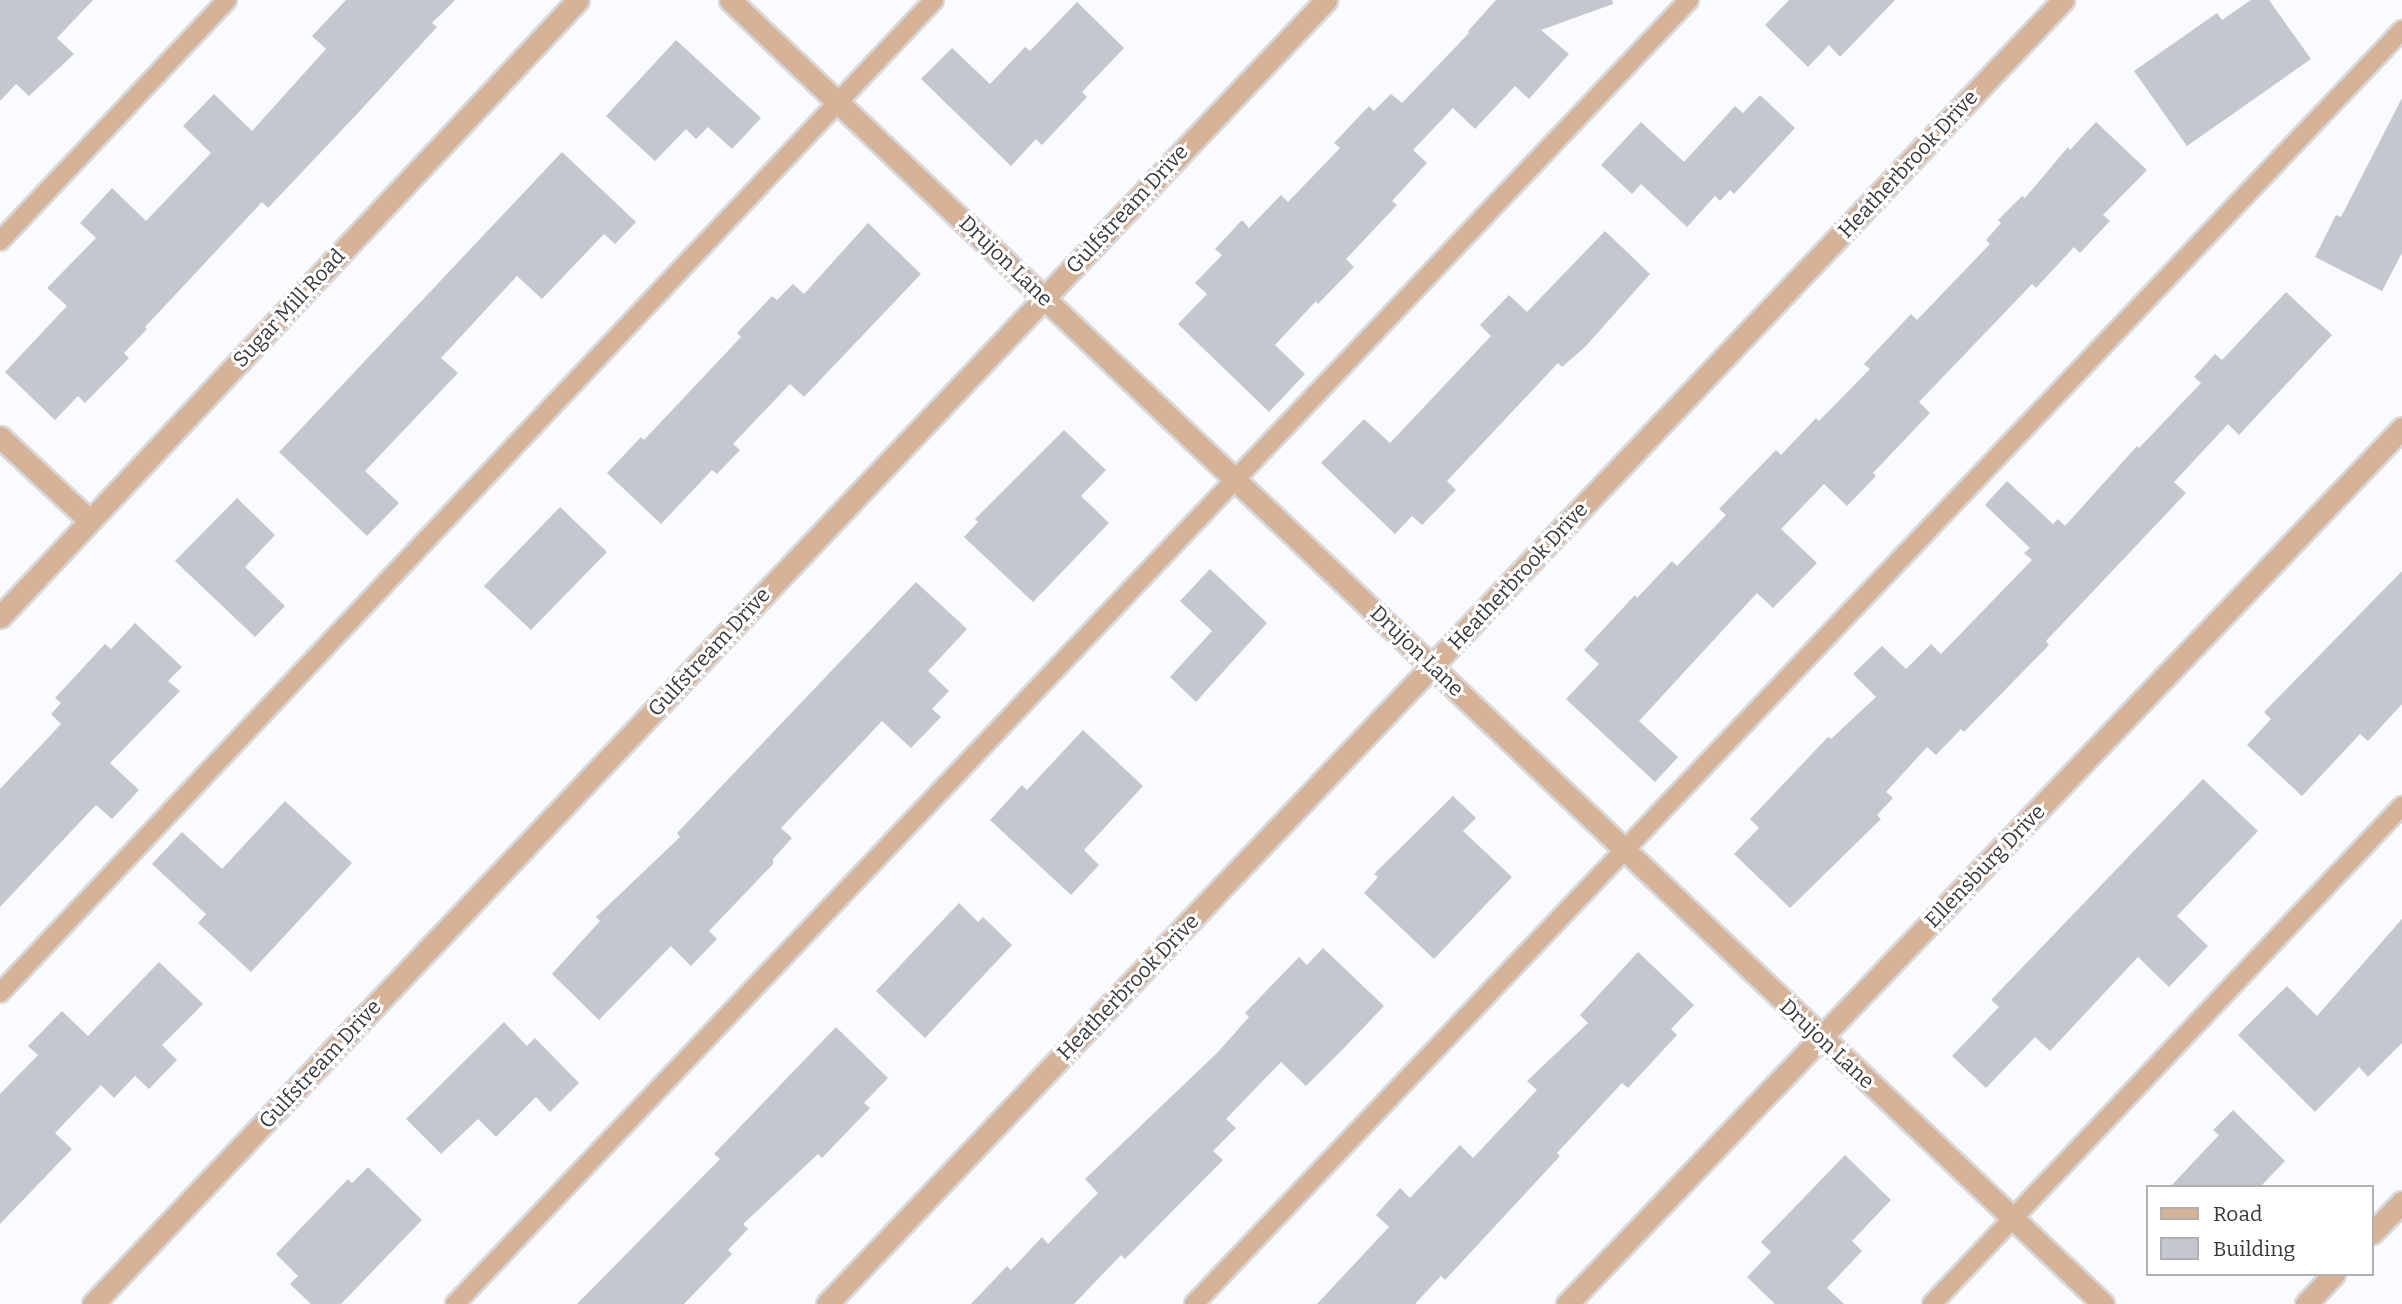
<!DOCTYPE html>
<html>
<head>
<meta charset="utf-8">
<style>
	body { margin:0 }
	#map { position:relative; width:2402px; height:1304px; overflow:hidden; background:#fafbff; font-family:Bitter,serif }
	div>[style] { position:absolute }
	[style*='--x'] { left:calc(var(--x)*1px); top:calc(var(--y)*1px); width:calc(var(--w)*1px); rotate:calc(var(--a)*1deg) }
	.building>* { inset:0; background:#c4c7d0 }
	.roads { filter:drop-shadow(2px 0 #d7d8dc) drop-shadow(-2px 0 #d7d8dc) drop-shadow(0 2px #d7d8dc) drop-shadow(0 -2px #d7d8dc) }
	.lane>* { height:18px; margin:-9px; padding:0 9px; transform-origin:9px; border-radius:9px; background:#d6b296 }
	.street>* { height:21px; margin:-10.5px; padding:0 10.5px; transform-origin:10.5px; border-radius:10.5px; background:#d6b296 }
	span { translate:-50% -50%; white-space:nowrap; text-align:center; line-height:1.15; -webkit-text-stroke:6px #fff; paint-order:stroke }
	.street-label { font-size:21px; color:#38393d }
	.legend { position:absolute; left:2146px; top:1185px; width:228px; height:91px; box-sizing:border-box; background:#fff; border:2px solid #afb0b1; margin:0; padding:9px 12px; list-style:none; font-size:21px; color:#38393d }
	.legend li { display:flex; align-items:center; gap:14px; height:35px }
	.legend b { width:35px; border:2px solid #afb0b1 }
</style>
</head>
<body>
<div id="map">
	<div class="building">
		<i style="clip-path:polygon(0 0,93px 0,57px 38px,74px 54px,29px 96px,16px 84px,0 101px)"></i>
		<i style="clip-path:polygon(346px 0,455px 0,432px 23px,437px 27px,357px 114px,268px 208px,262px 202px,145px 327px,147px 329px,124px 353px,129px 358px,85px 403px,78px 396px,55px 420px,5px 372px,67px 306px,47px 288px,96px 238px,80px 223px,112px 188px,146px 221px,211px 153px,183px 126px,214px 94px,252px 131px,326px 49px,312px 36px)"></i>
		<i style="clip-path:polygon(1496px 0,1612px 0,1613px 4px,1541px 30px,1569px 54px,1529px 99px,1515px 86px,1475px 129px,1453px 108px,1413px 150px,1427px 163px,1392px 201px,1397px 205px,1346px 259px,1354px 267px,1318px 304px,1316px 301px,1275px 345px,1305px 374px,1269px 412px,1178px 324px,1207px 294px,1195px 283px,1222px 255px,1215px 249px,1242px 220px,1249px 228px,1281px 195px,1288px 202px,1340px 148px,1334px 143px,1369px 106px,1374px 111px,1391px 94px,1402px 103px,1469px 33px,1468px 31px)"></i>
		<i style="clip-path:polygon(1789px 0,1895px 0,1840px 57px,1829px 45px,1808px 67px,1765px 25px)"></i>
		<i style="clip-path:polygon(2251px 0,2269px 0,2311px 59px,2187px 146px,2134px 71px,2217px 13px,2222px 20px)"></i>
		<i style="clip-path:polygon(1077px 2px,1124px 48px,1082px 92px,1087px 97px,1042px 145px,1036px 139px,1011px 166px,921px 79px,952px 48px,990px 84px,1025px 47px,1030px 51px)"></i>
		<i style="clip-path:polygon(676px 40px,761px 118px,732px 149px,708px 127px,696px 139px,686px 129px,655px 161px,606px 116px)"></i>
		<i style="clip-path:polygon(1760px 95px,1795px 128px,1734px 194px,1730px 190px,1720px 201px,1715px 196px,1687px 227px,1641px 184px,1632px 194px,1601px 165px,1641px 122px,1684px 162px,1735px 106px,1743px 113px)"></i>
		<i style="clip-path:polygon(2402px 98px,2402px 253px,2382px 291px,2315px 257px,2336px 215px,2341px 217px)"></i>
		<i style="clip-path:polygon(2096px 122px,2147px 170px,2103px 215px,2110px 221px,2080px 253px,2074px 247px,2036px 288px,2032px 284px,1919px 402px,1930px 413px,1873px 473px,1876px 476px,1847px 506px,1824px 484px,1781px 529px,1817px 563px,1773px 608px,1757px 593px,1639px 721px,1678px 757px,1655px 782px,1566px 699px,1599px 664px,1584px 650px,1635px 595px,1637px 598px,1672px 561px,1677px 566px,1726px 515px,1719px 509px,1776px 450px,1781px 455px,1816px 418px,1819px 421px,1870px 369px,1864px 364px,1911px 314px,1917px 320px,1990px 244px,1986px 240px,2001px 223px,1998px 220px,2022px 196px,2025px 198px,2068px 147px,2070px 150px)"></i>
		<i style="clip-path:polygon(562px 152px,636px 222px,615px 244px,604px 234px,542px 299px,517px 276px,441px 358px,458px 373px,365px 471px,399px 503px,367px 536px,279px 452px)"></i>
		<i style="clip-path:polygon(868px 223px,921px 274px,804px 397px,790px 384px,733px 444px,740px 450px,717px 474px,712px 470px,661px 524px,607px 473px,641px 437px,644px 440px,741px 337px,737px 333px,772px 296px,777px 300px,793px 284px,804px 294px)"></i>
		<i style="clip-path:polygon(1605px 231px,1650px 274px,1586px 346px,1562px 367px,1558px 363px,1447px 481px,1456px 490px,1422px 525px,1412px 516px,1395px 534px,1321px 463px,1364px 419px,1390px 443px,1491px 336px,1480px 325px,1509px 295px,1527px 312px)"></i>
		<i style="clip-path:polygon(2286px 292px,2332px 335px,2239px 435px,2228px 424px,2174px 482px,2186px 493px,2046px 641px,2049px 645px,1964px 732px,1961px 729px,1936px 755px,1927px 747px,1886px 792px,1893px 798px,1877px 815px,1881px 819px,1790px 908px,1734px 854px,1759px 828px,1750px 819px,1828px 737px,1831px 739px,1876px 697px,1853px 674px,1882px 646px,1906px 669px,1931px 644px,1941px 654px,2032px 560px,2024px 553px,2030px 548px,1985px 505px,2007px 481px,2053px 524px,2058px 519px,2065px 526px,2137px 446px,2139px 448px,2201px 383px,2194px 377px,2215px 354px,2222px 360px)"></i>
		<i style="clip-path:polygon(1064px 430px,1106px 470px,1081px 496px,1109px 523px,1033px 602px,964px 537px,978px 522px,975px 519px)"></i>
		<i style="clip-path:polygon(237px 498px,275px 535px,245px 567px,285px 606px,255px 637px,175px 561px)"></i>
		<i style="clip-path:polygon(560px 507px,607px 552px,531px 630px,484px 586px)"></i>
		<i style="clip-path:polygon(1210px 569px,1267px 623px,1196px 702px,1170px 677px,1212px 631px,1180px 601px)"></i>
		<i style="clip-path:polygon(2402px 571px,2402px 704px,2368px 741px,2360px 734px,2302px 796px,2247px 745px,2271px 719px,2264px 712px)"></i>
		<i style="clip-path:polygon(916px 582px,967px 629px,928px 671px,949px 691px,932px 709px,941px 717px,911px 748px,882px 721px,781px 828px,792px 838px,773px 859px,773px 864px,709px 931px,717px 939px,691px 966px,671px 946px,599px 1020px,552px 974px,600px 921px,596px 917px,680px 837px,677px 833px)"></i>
		<i style="clip-path:polygon(135px 623px,182px 667px,168px 681px,180px 691px,110px 763px,139px 790px,112px 819px,96px 805px,0 907px,0 789px,61px 724px,51px 714px,61px 703px,55px 698px,105px 644px,111px 649px)"></i>
		<i style="clip-path:polygon(1083px 730px,1143px 786px,1084px 850px,1099px 865px,1071px 895px,990px 820px,1022px 785px,1027px 790px)"></i>
		<i style="clip-path:polygon(2203px 779px,2258px 831px,2177px 916px,2208px 946px,2169px 987px,2138px 957px,2050px 1051px,2035px 1037px,1986px 1088px,1952px 1056px,1999px 1007px,1991px 1000px)"></i>
		<i style="clip-path:polygon(1453px 796px,1476px 818px,1463px 831px,1512px 877px,1434px 959px,1364px 893px,1378px 877px,1374px 874px)"></i>
		<i style="clip-path:polygon(285px 801px,352px 863px,251px 972px,198px 923px,206px 914px,152px 864px,182px 832px,222px 869px)"></i>
		<i style="clip-path:polygon(959px 903px,978px 922px,983px 917px,1012px 945px,925px 1038px,876px 991px)"></i>
		<i style="clip-path:polygon(2402px 919px,2402px 1043px,2368px 1077px,2359px 1067px,2315px 1112px,2238px 1035px,2287px 986px,2317px 1016px)"></i>
		<i style="clip-path:polygon(1323px 948px,1384px 1006px,1344px 1048px,1306px 1086px,1281px 1062px,1226px 1119px,1236px 1128px,1213px 1151px,1223px 1160px,1125px 1259px,1121px 1255px,1074px 1304px,971px 1304px,1007px 1266px,1011px 1270px,1042px 1237px,1048px 1244px,1098px 1193px,1085px 1179px,1218px 1052px,1249px 1017px,1245px 1013px,1299px 957px,1307px 965px)"></i>
		<i style="clip-path:polygon(1638px 952px,1694px 1005px,1671px 1029px,1677px 1035px,1628px 1088px,1622px 1083px,1557px 1153px,1560px 1156px,1445px 1280px,1441px 1276px,1415px 1304px,1317px 1304px,1389px 1227px,1376px 1215px,1400px 1188px,1410px 1198px,1460px 1145px,1473px 1158px,1537px 1090px,1527px 1081px,1588px 1023px,1580px 1015px)"></i>
		<i style="clip-path:polygon(159px 962px,203px 1004px,162px 1045px,177px 1060px,149px 1089px,135px 1076px,114px 1098px,101px 1085px,55px 1133px,72px 1149px,0 1224px,0 1094px,38px 1055px,28px 1046px,62px 1011px,88px 1036px)"></i>
		<i style="clip-path:polygon(504px 1022px,527px 1046px,535px 1038px,579px 1083px,550px 1112px,536px 1097px,496px 1137px,478px 1119px,441px 1154px,406px 1119px)"></i>
		<i style="clip-path:polygon(836px 1027px,888px 1078px,864px 1103px,870px 1108px,822px 1158px,818px 1154px,743px 1224px,748px 1229px,728px 1250px,732px 1254px,684px 1304px,577px 1304px,720px 1159px,714px 1154px)"></i>
		<i style="clip-path:polygon(2233px 1110px,2285px 1161px,2260px 1187px,2170px 1187px,2219px 1135px,2213px 1130px)"></i>
		<i style="clip-path:polygon(1845px 1155px,1891px 1200px,1852px 1241px,1862px 1251px,1827px 1288px,1844px 1304px,1775px 1304px,1747px 1277px,1771px 1252px,1761px 1242px)"></i>
		<i style="clip-path:polygon(368px 1167px,422px 1220px,341px 1304px,311px 1304px,290px 1284px,298px 1276px,276px 1254px,348px 1179px,352px 1183px)"></i>
	</div>
	<div class="roads">
		<div class="lane">
			<i style="--x:0;--y:241;--w:331;--a:-46.7"></i>
			<i style="--x:0;--y:993;--w:1363;--a:-46.75"></i>
			<i style="--x:455;--y:1304;--w:1795;--a:-46.58"></i>
			<i style="--x:1194;--y:1304;--w:1756;--a:-46.52"></i>
			<i style="--x:1932;--y:1304;--w:685;--a:-46.66"></i>
		</div>
		<div class="street">
			<i style="--x:730;--y:0;--w:1894;--a:43.52"></i>
			<i style="--x:0;--y:437;--w:123;--a:43"></i>
			<i style="--x:0;--y:617;--w:845;--a:-46.87"></i>
			<i style="--x:2372;--y:1233;--w:43;--a:-45.9"></i>
			<i style="--x:93;--y:1304;--w:1795;--a:-46.6"></i>
			<i style="--x:827;--y:1304;--w:1797;--a:-46.53"></i>
			<i style="--x:1567;--y:1304;--w:1210;--a:-46.37"></i>
			<i style="--x:2306;--y:1304;--w:41;--a:-47"></i>
		</div>
	</div>
	<div class="street-label">
		<span style="left:1908px;top:164px;rotate:-47deg">Heatherbrook Drive</span>
		<span style="left:1127px;top:209px;rotate:-47deg">Gulfstream Drive</span>
		<span style="left:1006px;top:261px;rotate:44deg">Drujon Lane</span>
		<span style="left:289px;top:308px;rotate:-47deg">Sugar Mill Road</span>
		<span style="left:1518px;top:576px;rotate:-47deg">Heatherbrook Drive</span>
		<span style="left:1417px;top:651px;rotate:44deg">Drujon Lane</span>
		<span style="left:709px;top:652px;rotate:-47deg">Gulfstream Drive</span>
		<span style="left:1985px;top:866px;rotate:-46deg">Ellensburg Drive</span>
		<span style="left:1128px;top:987px;rotate:-46deg">Heatherbrook Drive</span>
		<span style="left:1827px;top:1044px;rotate:43deg">Drujon Lane</span>
		<span style="left:320px;top:1064px;rotate:-47deg">Gulfstream Drive</span>
	</div>
	<ul class="legend">
	<li><b style="height:9px;background:#d6b296"></b>Road</li>
	<li><b style="height:19px;background:#c4c7d0"></b>Building</li>
	</ul>
</div>
</body>
</html>
